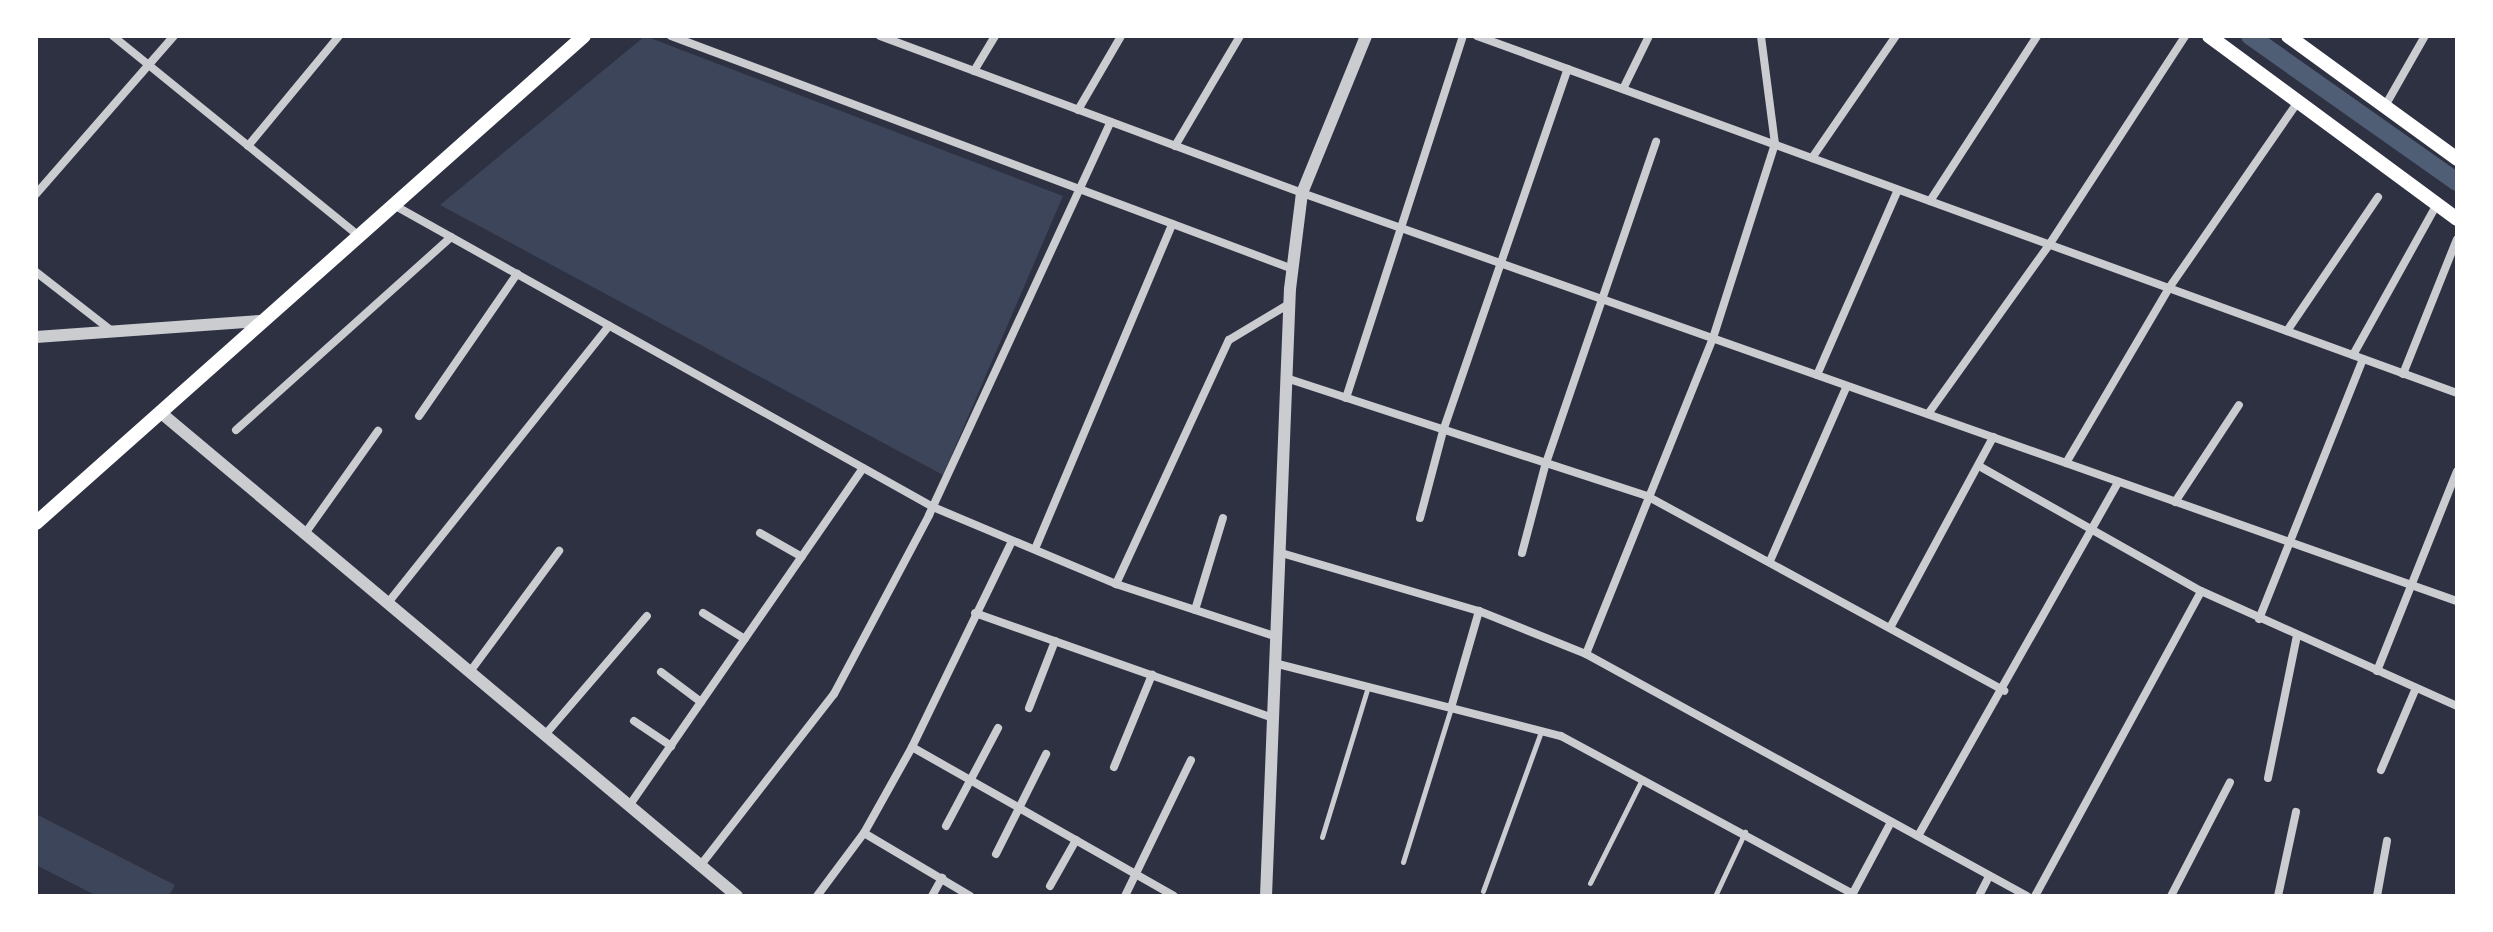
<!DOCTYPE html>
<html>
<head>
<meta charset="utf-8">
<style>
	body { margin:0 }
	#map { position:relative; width:2493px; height:932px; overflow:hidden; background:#2d3142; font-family:"PT Serif",serif }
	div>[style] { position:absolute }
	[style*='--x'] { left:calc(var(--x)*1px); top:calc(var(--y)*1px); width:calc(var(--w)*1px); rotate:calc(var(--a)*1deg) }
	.green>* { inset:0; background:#3c4559 }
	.canal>* { height:18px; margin:-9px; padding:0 9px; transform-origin:9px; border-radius:9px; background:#4f5d75 }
	.service>* { height:5px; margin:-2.5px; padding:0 2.5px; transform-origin:2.5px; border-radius:2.5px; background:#caccd0 }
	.minor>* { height:8px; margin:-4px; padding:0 4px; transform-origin:4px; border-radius:4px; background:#caccd0 }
	.tertiary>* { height:12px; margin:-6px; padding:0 6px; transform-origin:6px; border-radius:6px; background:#caccd0 }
	.secondary>* { height:14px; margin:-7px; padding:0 7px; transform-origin:7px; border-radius:7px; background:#fff }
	span { translate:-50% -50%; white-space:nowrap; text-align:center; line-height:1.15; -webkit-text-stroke:8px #fff; paint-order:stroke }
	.frame { position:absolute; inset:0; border:38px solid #fff; pointer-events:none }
</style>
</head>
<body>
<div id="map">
	<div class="green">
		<i style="clip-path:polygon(645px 36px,1063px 196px,943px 475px,440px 205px)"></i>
		<i style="clip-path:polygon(36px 814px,175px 885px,169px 896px,97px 896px,36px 865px)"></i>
	</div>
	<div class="canal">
		<i style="--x:2250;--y:36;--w:253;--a:35.2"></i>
	</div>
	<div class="service">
		<i style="--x:1322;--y:837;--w:157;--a:-73"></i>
		<i style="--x:1403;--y:862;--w:161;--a:-72.7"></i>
		<i style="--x:1590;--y:883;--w:116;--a:-63.4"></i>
		<i style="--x:1483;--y:891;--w:169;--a:-70"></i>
		<i style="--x:1715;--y:896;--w:71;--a:-64.9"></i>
	</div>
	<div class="minor">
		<i style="--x:113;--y:36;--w:314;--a:39.1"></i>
		<i style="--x:671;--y:36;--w:664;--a:20.54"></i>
		<i style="--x:880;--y:36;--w:450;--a:20.4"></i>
		<i style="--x:1302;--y:193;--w:1225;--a:19.46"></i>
		<i style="--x:1477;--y:36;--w:1043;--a:20.02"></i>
		<i style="--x:974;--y:71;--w:41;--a:-59"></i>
		<i style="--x:1623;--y:89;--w:59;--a:-63.9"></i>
		<i style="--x:2385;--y:106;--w:81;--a:-60.3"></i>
		<i style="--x:1078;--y:110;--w:86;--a:-59.8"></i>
		<i style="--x:248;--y:146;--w:143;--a:-50.4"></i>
		<i style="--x:1175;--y:146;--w:128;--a:-59.4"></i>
		<i style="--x:1812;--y:158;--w:148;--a:-55.5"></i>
		<i style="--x:36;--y:194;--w:210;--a:-48.9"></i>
		<i style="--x:1930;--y:201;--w:197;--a:-57"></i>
		<i style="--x:392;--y:204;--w:620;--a:29.25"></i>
		<i style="--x:933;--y:507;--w:199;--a:22.8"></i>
		<i style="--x:1116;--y:584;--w:166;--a:18.2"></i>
		<i style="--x:36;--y:272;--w:98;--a:37.9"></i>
		<i style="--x:2287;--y:331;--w:162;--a:-55.8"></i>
		<i style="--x:2353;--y:355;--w:173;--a:-60.9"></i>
		<i style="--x:2403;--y:374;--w:145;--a:-68.2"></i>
		<i style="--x:1817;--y:375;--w:202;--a:-66.4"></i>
		<i style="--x:1286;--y:378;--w:380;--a:18.1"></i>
		<i style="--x:1647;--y:496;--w:407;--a:28.6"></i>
		<i style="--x:1346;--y:398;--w:380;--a:-72.1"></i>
		<i style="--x:1928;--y:414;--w:208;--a:-54.4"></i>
		<i style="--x:2049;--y:245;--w:249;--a:-56.9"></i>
		<i style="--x:419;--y:416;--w:173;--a:-55.4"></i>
		<i style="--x:236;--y:430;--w:289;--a:-41.9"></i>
		<i style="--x:2066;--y:463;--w:203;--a:-59.5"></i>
		<i style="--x:2169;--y:288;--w:229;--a:-55.3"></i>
		<i style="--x:1979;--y:466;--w:255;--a:29.4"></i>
		<i style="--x:2201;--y:591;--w:281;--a:24.2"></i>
		<i style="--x:2175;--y:502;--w:116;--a:-56.6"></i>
		<i style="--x:1420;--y:518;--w:90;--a:-75.2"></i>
		<i style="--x:1443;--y:431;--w:383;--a:-71"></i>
		<i style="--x:760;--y:533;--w:48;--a:29.7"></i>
		<i style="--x:304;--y:535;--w:128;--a:-54.6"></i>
		<i style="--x:1035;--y:549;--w:353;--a:-67.1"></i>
		<i style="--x:1278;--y:552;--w:209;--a:16.4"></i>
		<i style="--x:1479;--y:611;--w:115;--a:21.9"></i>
		<i style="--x:1586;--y:654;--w:503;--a:28.76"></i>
		<i style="--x:1522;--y:553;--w:90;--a:-75.2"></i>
		<i style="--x:1545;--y:466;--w:343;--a:-71.1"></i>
		<i style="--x:1770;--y:561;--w:191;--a:-66.3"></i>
		<i style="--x:1116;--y:584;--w:269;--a:-65.2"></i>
		<i style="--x:1229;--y:340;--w:70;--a:-31"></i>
		<i style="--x:387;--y:604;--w:356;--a:-51.4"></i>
		<i style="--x:1195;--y:610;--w:96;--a:-73.1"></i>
		<i style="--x:703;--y:613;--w:49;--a:31.8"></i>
		<i style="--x:975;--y:613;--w:313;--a:19.4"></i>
		<i style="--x:2259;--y:619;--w:280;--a:-68.2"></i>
		<i style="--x:1891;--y:626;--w:215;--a:-61.6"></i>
		<i style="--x:1586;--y:654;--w:341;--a:-68.1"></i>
		<i style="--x:1713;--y:338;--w:204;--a:-72.3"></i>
		<i style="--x:1775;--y:144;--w:109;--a:-97.4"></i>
		<i style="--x:1274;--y:663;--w:296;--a:14.3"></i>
		<i style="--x:1561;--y:736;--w:332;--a:28.4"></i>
		<i style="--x:2377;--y:671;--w:215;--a:-68.2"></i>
		<i style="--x:661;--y:672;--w:50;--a:36.9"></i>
		<i style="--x:469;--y:673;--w:152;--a:-53.6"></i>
		<i style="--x:1029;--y:708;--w:72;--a:-68.8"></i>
		<i style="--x:1451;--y:708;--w:101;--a:-73.9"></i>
		<i style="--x:634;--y:721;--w:45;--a:34"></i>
		<i style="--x:544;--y:736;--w:158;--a:-49.4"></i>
		<i style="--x:912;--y:747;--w:301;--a:29.6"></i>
		<i style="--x:1114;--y:767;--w:100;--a:-67.6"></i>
		<i style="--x:2381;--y:770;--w:89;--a:-66.9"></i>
		<i style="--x:2268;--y:778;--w:145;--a:-78.5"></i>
		<i style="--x:629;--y:806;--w:411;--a:-55.3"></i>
		<i style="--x:946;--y:826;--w:111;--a:-62"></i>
		<i style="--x:864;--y:833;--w:123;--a:30.7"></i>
		<i style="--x:1918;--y:836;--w:407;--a:-60.5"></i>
		<i style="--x:996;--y:854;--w:112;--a:-63.4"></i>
		<i style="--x:700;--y:866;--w:218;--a:-52.1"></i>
		<i style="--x:834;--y:694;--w:203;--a:-62"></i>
		<i style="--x:929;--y:515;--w:433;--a:-65.2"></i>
		<i style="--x:1050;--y:886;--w:53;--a:-60.5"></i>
		<i style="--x:1852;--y:895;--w:83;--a:-61.9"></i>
		<i style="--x:817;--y:896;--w:79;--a:-53.3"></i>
		<i style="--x:864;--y:833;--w:98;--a:-60.8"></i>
		<i style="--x:912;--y:747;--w:229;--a:-64.1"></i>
		<i style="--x:932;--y:896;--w:21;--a:-61"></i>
		<i style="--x:1125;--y:896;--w:151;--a:-64.1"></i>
		<i style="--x:1979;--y:896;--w:22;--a:-63"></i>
		<i style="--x:2035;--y:896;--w:347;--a:-61.4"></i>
		<i style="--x:2171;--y:896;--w:128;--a:-62.6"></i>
		<i style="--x:2278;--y:896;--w:86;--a:-77.9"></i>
		<i style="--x:2377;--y:896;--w:56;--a:-79.7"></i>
	</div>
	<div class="tertiary">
		<i style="--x:36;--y:337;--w:225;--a:-4.1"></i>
		<i style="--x:160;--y:412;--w:753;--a:39.99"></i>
		<i style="--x:1266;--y:896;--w:607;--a:-87.74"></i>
		<i style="--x:1290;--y:289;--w:97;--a:-82.9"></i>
		<i style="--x:1302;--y:193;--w:170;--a:-67.8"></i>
	</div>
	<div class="secondary">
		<i style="--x:2209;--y:36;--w:308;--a:36.4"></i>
		<i style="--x:2288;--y:36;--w:209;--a:36"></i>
		<i style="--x:36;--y:523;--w:733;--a:-41.63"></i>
	</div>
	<div class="frame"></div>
</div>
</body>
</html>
